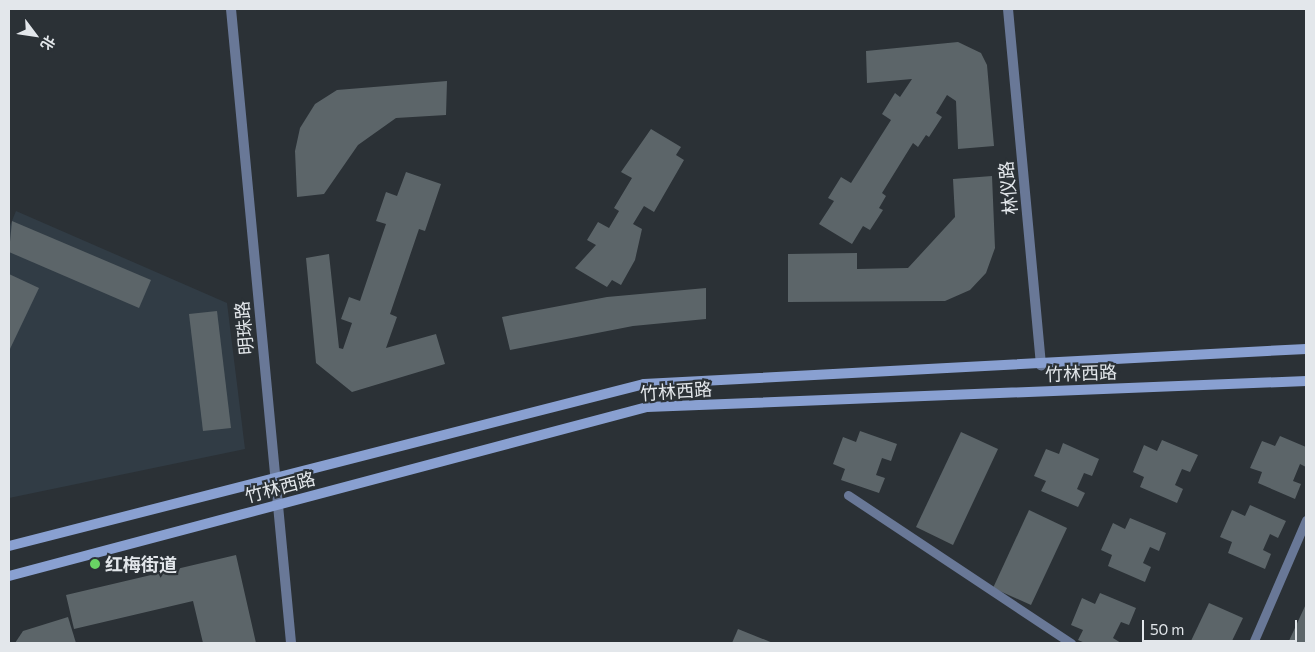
<!DOCTYPE html>
<html>
<head>
<meta charset="utf-8">
<style>
	body { margin:0 }
	#map { position:relative; width:1315px; height:652px; overflow:hidden; background:#2b3136; font-family:Commissioner,"Noto Sans SC",sans-serif }
	div>[style] { position:absolute }
	[style*='--x'] { left:calc(var(--x)*1px); top:calc(var(--y)*1px); width:calc(var(--w)*1px); rotate:calc(var(--a)*1deg) }
	.built>* { inset:0; background:#313c45 }
	.building>* { inset:0; background:#5c6569 }
	.service>* { height:9px; margin:-4.5px; padding:0 4.5px; transform-origin:4.5px; border-radius:4.5px; background:#697897 }
	.minor>* { height:10px; margin:-5px; padding:0 5px; transform-origin:5px; border-radius:5px; background:#697897 }
	.secondary>* { height:10px; margin:-5px; padding:0 5px; transform-origin:5px; border-radius:5px; background:#89a0d1 }
	.dots>* { width:14px; height:14px; translate:-50% -50%; box-sizing:border-box; border:2px solid #2b3136; border-radius:50% }
	span { translate:-50% -50%; white-space:nowrap; text-align:center; line-height:1.15; -webkit-text-stroke:4.5px #2b3136; paint-order:stroke }
	.street-label { font-size:18px; color:#e3e7eb }
	.poi-label { font-size:18px; color:#e3e7eb; font-weight:700 }
	.left { translate:0 -50%; text-align:left }
	.frame { position:absolute; inset:0; border:10px solid #e3e7eb; pointer-events:none }
	.north { position:absolute; left:10px; top:10px; width:50px; height:50px; -webkit-text-stroke:4px #2b3136; paint-order:stroke; rotate:121deg; font-size:14px; font-weight:700; line-height:20px; text-align:center; color:#e3e7eb }
	.north::after { content:''; display:block; margin:auto; width:18px; height:22px; background:#e3e7eb; clip-path:polygon(50% 0,100% 100%,50% 72%,0 100%) }
	.scale { position:absolute; left:1142px; top:620px; width:155px; height:22px; box-sizing:border-box; border:2px solid #e3e7eb; border-top:0; padding-left:6px; font-size:15px; line-height:18px; white-space:nowrap; color:#e3e7eb; -webkit-text-stroke:4px #2b3136; paint-order:stroke }
</style>
</head>
<body>
<div id="map">
	<div class="built">
		<i style="clip-path:polygon(16px 211px,227px 303px,245px 449px,9px 498px,9px 228px)"></i>
	</div>
	<div class="building">
		<i style="clip-path:polygon(958px 42px,981px 53px,987px 65px,994px 146px,958px 149px,956px 101px,947px 95px,936px 113px,942px 117px,929px 137px,926px 135px,918px 147px,913px 143px,882px 193px,886px 196px,879px 208px,883px 210px,870px 230px,863px 226px,852px 244px,819px 224px,834px 201px,828px 198px,841px 177px,851px 183px,891px 120px,882px 114px,895px 93px,900px 97px,912px 79px,867px 83px,866px 51px)"></i>
		<i style="clip-path:polygon(447px 81px,446px 115px,396px 118px,358px 145px,324px 194px,297px 197px,295px 151px,300px 128px,315px 104px,337px 90px)"></i>
		<i style="clip-path:polygon(651px 129px,681px 147px,676px 155px,684px 160px,654px 212px,644px 206px,633px 224px,642px 229px,635px 260px,621px 285px,612px 280px,607px 287px,575px 268px,596px 245px,587px 240px,598px 222px,609px 228px,619px 211px,614px 208px,632px 178px,621px 172px)"></i>
		<i style="clip-path:polygon(406px 172px,441px 184px,425px 231px,419px 229px,390px 314px,397px 317px,386px 348px,436px 334px,445px 364px,352px 392px,316px 363px,306px 258px,329px 254px,339px 348px,343px 349px,352px 323px,341px 319px,349px 297px,360px 301px,386px 224px,376px 221px,386px 192px,397px 196px)"></i>
		<i style="clip-path:polygon(992px 176px,995px 248px,986px 273px,970px 290px,945px 301px,788px 302px,788px 254px,857px 253px,857px 269px,908px 268px,955px 217px,953px 179px)"></i>
		<i style="clip-path:polygon(12px 221px,151px 280px,139px 308px,9px 252px)"></i>
		<i style="clip-path:polygon(9px 274px,39px 288px,9px 351px)"></i>
		<i style="clip-path:polygon(706px 288px,706px 319px,633px 326px,510px 350px,502px 317px,607px 297px)"></i>
		<i style="clip-path:polygon(217px 311px,231px 428px,203px 431px,189px 314px)"></i>
		<i style="clip-path:polygon(860px 431px,897px 444px,891px 461px,882px 458px,876px 475px,885px 478px,879px 493px,841px 480px,845px 469px,833px 464px,843px 437px,856px 442px)"></i>
		<i style="clip-path:polygon(961px 432px,998px 449px,953px 545px,916px 527px)"></i>
		<i style="clip-path:polygon(1280px 436px,1306px 447px,1306px 467px,1300px 464px,1293px 481px,1301px 484px,1295px 499px,1258px 483px,1262px 472px,1250px 468px,1262px 441px,1275px 446px)"></i>
		<i style="clip-path:polygon(1162px 440px,1198px 455px,1190px 472px,1182px 469px,1175px 485px,1183px 489px,1177px 503px,1140px 487px,1144px 477px,1133px 472px,1144px 445px,1157px 451px)"></i>
		<i style="clip-path:polygon(1063px 443px,1099px 459px,1092px 476px,1084px 473px,1077px 489px,1085px 493px,1078px 507px,1041px 491px,1046px 481px,1034px 476px,1046px 449px,1059px 454px)"></i>
		<i style="clip-path:polygon(1250px 505px,1286px 521px,1278px 538px,1270px 534px,1263px 550px,1271px 554px,1265px 569px,1228px 553px,1232px 542px,1220px 537px,1232px 510px,1245px 516px)"></i>
		<i style="clip-path:polygon(1029px 510px,1067px 528px,1031px 605px,993px 588px)"></i>
		<i style="clip-path:polygon(1130px 518px,1166px 533px,1159px 551px,1150px 547px,1143px 563px,1151px 567px,1145px 582px,1108px 566px,1112px 555px,1101px 550px,1113px 523px,1125px 529px)"></i>
		<i style="clip-path:polygon(236px 555px,256px 643px,203px 643px,193px 601px,74px 629px,66px 595px)"></i>
		<i style="clip-path:polygon(1100px 593px,1136px 608px,1129px 625px,1121px 622px,1113px 638px,1121px 643px,1085px 643px,1078px 640px,1083px 630px,1071px 625px,1082px 598px,1095px 604px)"></i>
		<i style="clip-path:polygon(1209px 603px,1243px 618px,1231px 643px,1190px 643px)"></i>
		<i style="clip-path:polygon(1306px 604px,1306px 643px,1288px 643px)"></i>
		<i style="clip-path:polygon(68px 617px,76px 643px,15px 643px,23px 631px)"></i>
		<i style="clip-path:polygon(738px 629px,773px 643px,732px 643px)"></i>
	</div>
	<div class="service">
		<i style="--x:848;--y:495;--w:268;--a:33.6"></i>
		<i style="--x:1253;--y:643;--w:134;--a:-66.7"></i>
	</div>
	<div class="minor">
		<i style="--x:231;--y:9;--w:637;--a:84.59"></i>
		<i style="--x:1008;--y:9;--w:358;--a:84.7"></i>
	</div>
	<div class="secondary">
		<i style="--x:9;--y:546;--w:655;--a:-14.31"></i>
		<i style="--x:644;--y:384;--w:663;--a:-3.03"></i>
		<i style="--x:9;--y:576;--w:660;--a:-14.84"></i>
		<i style="--x:647;--y:407;--w:660;--a:-2.26"></i>
	</div>
	<div class="dots">
		<i style="left:95px;top:564px;background:#69d464"></i>
	</div>
	<div class="street-label">
		<span style="left:1008px;top:188px;rotate:-95deg">林仪路</span>
		<span style="left:244px;top:328px;rotate:-95deg">明珠路</span>
		<span style="left:1081px;top:373px;rotate:-2deg">竹林西路</span>
		<span style="left:676px;top:391px;rotate:-4deg">竹林西路</span>
		<span style="left:280px;top:487px;rotate:-15deg">竹林西路</span>
	</div>
	<div class="poi-label">
		<span class="left" style="left:105px;top:564px">红梅街道</span>
	</div>
	<div class="frame"></div>
	<div class="north">北</div>
	<div class="scale">50 m</div>
</div>
</body>
</html>
